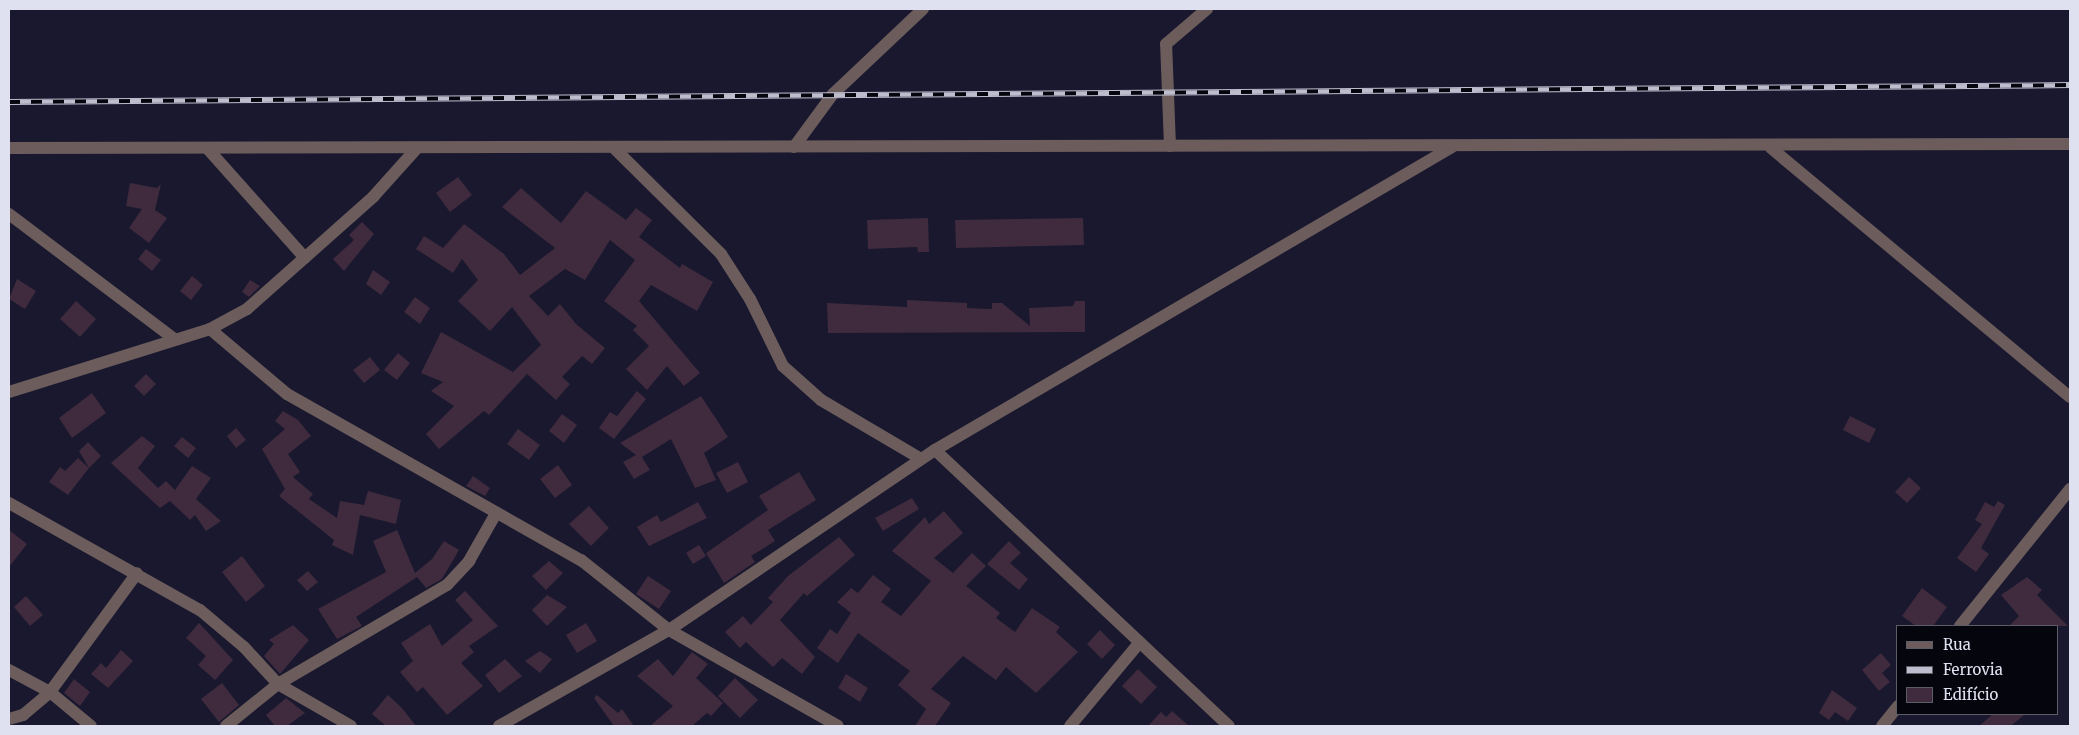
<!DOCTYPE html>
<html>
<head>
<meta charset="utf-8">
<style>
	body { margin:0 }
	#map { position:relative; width:2079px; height:735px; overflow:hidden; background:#19182e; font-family:Merriweather,serif }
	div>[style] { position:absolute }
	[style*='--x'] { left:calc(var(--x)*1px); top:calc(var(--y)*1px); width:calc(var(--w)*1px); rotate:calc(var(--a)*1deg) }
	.building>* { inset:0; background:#3f2b3d }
	.minor>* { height:12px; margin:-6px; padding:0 6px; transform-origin:6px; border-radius:6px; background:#6c5d5c }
	.tertiary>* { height:12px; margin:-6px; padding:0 6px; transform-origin:6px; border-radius:6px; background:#6c5d5c }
	.rail>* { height:5.5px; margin-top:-2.75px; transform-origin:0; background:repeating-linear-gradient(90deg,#05050e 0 11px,#bdbdce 0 22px); box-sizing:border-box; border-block:1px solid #bdbdce }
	span { translate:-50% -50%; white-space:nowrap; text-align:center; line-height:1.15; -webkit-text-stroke:4.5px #05050e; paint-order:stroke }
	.frame { position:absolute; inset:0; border:10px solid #e0e1f0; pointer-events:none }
	.legend { position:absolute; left:1896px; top:625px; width:162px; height:90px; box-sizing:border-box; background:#05050e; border:1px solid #5d5d68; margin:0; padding:6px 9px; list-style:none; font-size:15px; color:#e0e1f0 }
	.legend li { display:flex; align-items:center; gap:10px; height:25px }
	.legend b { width:25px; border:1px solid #5d5d68 }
</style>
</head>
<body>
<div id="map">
	<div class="building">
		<i style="clip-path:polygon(458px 177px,472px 195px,450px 212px,436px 193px)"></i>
		<i style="clip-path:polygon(130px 183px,157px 188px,161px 184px,155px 210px,167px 218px,149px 243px,129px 228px,142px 209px,126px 206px)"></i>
		<i style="clip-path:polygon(521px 188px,561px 223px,586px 191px,626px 220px,636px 208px,652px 220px,639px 237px,680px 268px,682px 264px,713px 282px,697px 311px,651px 285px,639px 301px,700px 373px,684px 386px,667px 366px,647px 390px,626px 369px,649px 346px,633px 330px,637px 326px,604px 301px,635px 260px,610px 240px,585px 280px,565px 269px,529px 296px,548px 316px,560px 304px,576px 324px,605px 348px,592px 364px,582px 356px,562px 377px,570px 384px,556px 400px,527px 374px,489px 415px,484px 411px,439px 449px,426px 434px,454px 406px,431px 391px,443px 382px,421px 373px,441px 332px,513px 372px,541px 345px,512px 307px,490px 331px,458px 301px,478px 280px,462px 259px,453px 273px,416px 249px,424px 236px,443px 248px,464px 224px,504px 254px,520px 275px,555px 248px,502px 207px)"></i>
		<i style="clip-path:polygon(928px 218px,929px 252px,918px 252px,917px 247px,868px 249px,867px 220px)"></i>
		<i style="clip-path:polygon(1083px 218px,1084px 245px,956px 248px,955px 220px)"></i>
		<i style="clip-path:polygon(362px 222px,374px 234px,344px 271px,333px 259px,354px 240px,349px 235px)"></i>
		<i style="clip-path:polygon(146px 249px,161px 260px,152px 271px,138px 259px)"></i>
		<i style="clip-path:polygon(373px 270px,390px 282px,381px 295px,366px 284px)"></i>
		<i style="clip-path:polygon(192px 276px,203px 285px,191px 300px,180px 291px)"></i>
		<i style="clip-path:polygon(17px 279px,36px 291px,25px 309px,9px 299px)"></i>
		<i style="clip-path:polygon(250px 280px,260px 286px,249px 297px,242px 292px)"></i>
		<i style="clip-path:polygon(415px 297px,430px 308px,420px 324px,404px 312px)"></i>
		<i style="clip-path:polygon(907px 300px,967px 303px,967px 308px,992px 309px,992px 303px,1002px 303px,1030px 326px,1029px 308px,1073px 306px,1075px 301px,1085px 301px,1085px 332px,828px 333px,827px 303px,907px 307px)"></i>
		<i style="clip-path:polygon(76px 301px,96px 319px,80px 337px,60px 319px)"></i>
		<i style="clip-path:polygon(398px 353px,410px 363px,397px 380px,384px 370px)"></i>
		<i style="clip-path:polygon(370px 357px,380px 370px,364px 383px,353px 370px)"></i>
		<i style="clip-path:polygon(146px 374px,156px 384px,144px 396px,134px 386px)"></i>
		<i style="clip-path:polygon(637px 391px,646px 399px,614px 439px,599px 428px,610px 412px,617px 416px)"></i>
		<i style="clip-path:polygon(92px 393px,106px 413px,72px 438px,59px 418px)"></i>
		<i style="clip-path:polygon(701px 396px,728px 437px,704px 453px,716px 480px,695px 488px,671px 439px,642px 457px,650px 470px,634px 479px,623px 462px,636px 455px,620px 443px)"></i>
		<i style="clip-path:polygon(283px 411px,298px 420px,311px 436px,288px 454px,300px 472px,293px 477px,313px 494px,309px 499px,337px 518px,340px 501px,364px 505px,368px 491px,401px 500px,396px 524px,360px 515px,353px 555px,332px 545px,334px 540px,279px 496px,285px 489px,262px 449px,285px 429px,275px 421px)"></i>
		<i style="clip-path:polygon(562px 414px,577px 425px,564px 443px,549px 431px)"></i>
		<i style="clip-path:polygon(1850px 416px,1876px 429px,1869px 443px,1843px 430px)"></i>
		<i style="clip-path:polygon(236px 428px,246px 440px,236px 448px,227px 436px)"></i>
		<i style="clip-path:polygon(518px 429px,540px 445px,529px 460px,507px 444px)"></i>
		<i style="clip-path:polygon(142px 436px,155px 446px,138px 468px,158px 488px,166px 481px,175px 490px,192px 466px,211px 478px,196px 499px,221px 521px,206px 531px,195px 515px,190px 520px,170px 501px,160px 508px,111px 463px)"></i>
		<i style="clip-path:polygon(182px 437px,196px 448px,188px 458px,174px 446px)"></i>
		<i style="clip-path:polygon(88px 442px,101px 456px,89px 468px,79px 451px)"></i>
		<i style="clip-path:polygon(78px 458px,89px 468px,68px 495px,49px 482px,60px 467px,65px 471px)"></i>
		<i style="clip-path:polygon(738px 462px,748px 482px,727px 493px,716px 473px)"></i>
		<i style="clip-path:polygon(558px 465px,572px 485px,555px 498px,540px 479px)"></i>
		<i style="clip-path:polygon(799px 472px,816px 500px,768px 530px,775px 541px,751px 556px,755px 562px,724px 583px,706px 553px,768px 510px,759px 496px)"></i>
		<i style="clip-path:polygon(473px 476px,490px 488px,485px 496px,466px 486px)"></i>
		<i style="clip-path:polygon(1909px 477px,1921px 488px,1907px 503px,1895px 492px)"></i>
		<i style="clip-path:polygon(912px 498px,919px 509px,883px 531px,875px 518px)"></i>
		<i style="clip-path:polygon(1998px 501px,2005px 505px,1981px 548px,1989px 554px,1976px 572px,1957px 558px,1982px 524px,1975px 520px,1985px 502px,1994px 507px)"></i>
		<i style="clip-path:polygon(698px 502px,707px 518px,649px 546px,637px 527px,657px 515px,661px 522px)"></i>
		<i style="clip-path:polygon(589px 506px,609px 528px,591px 546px,569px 524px)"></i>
		<i style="clip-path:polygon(944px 511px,963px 533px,934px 558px,953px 573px,972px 553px,986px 566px,966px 586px,1000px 613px,996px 618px,1015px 632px,1032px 608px,1060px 627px,1056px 632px,1078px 652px,1036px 693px,1006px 667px,996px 680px,963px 656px,931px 689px,951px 703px,935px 726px,915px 726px,926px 709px,898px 685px,910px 671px,858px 633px,838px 663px,817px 648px,830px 629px,837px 634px,851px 613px,837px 602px,851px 588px,858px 593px,873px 575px,891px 589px,881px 602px,901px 616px,931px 581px,892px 551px,925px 517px,929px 524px)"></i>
		<i style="clip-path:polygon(9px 530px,27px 544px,9px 567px)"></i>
		<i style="clip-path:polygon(397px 530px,415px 573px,432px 559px,444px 541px,459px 550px,442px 579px,426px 588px,417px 577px,356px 617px,362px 626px,337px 639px,318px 609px,386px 572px,373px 541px)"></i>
		<i style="clip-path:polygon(839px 537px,855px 555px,807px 596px,804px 593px,780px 620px,815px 657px,802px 674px,782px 658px,773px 667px,746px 642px,740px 648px,725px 632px,743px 616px,751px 625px,773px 602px,768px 598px,788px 576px)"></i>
		<i style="clip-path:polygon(1009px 541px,1021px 553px,1010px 563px,1028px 579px,1019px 590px,987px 564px)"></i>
		<i style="clip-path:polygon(699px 545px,706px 556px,693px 564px,686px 553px)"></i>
		<i style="clip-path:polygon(242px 556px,265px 586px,246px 602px,222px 572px)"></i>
		<i style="clip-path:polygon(549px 561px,563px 573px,546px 590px,532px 576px)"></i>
		<i style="clip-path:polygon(308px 571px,318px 582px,307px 591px,297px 580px)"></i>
		<i style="clip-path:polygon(648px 576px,671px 591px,659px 609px,636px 594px)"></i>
		<i style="clip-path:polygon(2027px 577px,2042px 590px,2037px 595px,2068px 626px,2009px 626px,2019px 616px,2001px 595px)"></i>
		<i style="clip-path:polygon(1922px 588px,1947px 607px,1933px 626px,1916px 626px,1902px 616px)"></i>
		<i style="clip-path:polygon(465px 591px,498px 626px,469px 646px,474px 652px,461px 663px,483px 686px,447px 715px,423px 687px,417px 692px,400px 672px,413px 661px,401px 643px,430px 624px,442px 646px,473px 620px,455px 600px)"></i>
		<i style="clip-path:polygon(547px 595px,567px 607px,547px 626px,532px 610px)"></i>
		<i style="clip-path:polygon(26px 596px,43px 615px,30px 626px,14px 607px)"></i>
		<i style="clip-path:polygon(199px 623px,233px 660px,215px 680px,198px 665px,206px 656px,186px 638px)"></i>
		<i style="clip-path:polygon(586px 623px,597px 641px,577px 653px,566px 635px)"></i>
		<i style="clip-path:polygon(293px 625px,309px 640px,280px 674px,264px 656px,274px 644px,269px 640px)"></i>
		<i style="clip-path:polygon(1100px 630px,1115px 645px,1102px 659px,1087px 644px)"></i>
		<i style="clip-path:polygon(121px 650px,133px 661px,108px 688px,91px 674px,101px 663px,106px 668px)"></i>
		<i style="clip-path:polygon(540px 651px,552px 659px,540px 673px,525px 661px)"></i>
		<i style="clip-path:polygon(692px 652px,708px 664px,696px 678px,723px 703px,711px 716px,707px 713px,692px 726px,650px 726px,673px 706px,637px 676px,658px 659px,673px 676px)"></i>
		<i style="clip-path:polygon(1881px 653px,1891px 665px,1882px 673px,1890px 682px,1879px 691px,1862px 670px)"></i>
		<i style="clip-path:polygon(505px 659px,522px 676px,499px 693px,485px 675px)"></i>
		<i style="clip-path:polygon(1138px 669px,1157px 687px,1141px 704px,1122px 686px)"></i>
		<i style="clip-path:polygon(846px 674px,868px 688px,860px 702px,838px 688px)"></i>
		<i style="clip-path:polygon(735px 678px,758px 700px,740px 718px,718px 696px)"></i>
		<i style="clip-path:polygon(74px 679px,90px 692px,80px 706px,64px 693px)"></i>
		<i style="clip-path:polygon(222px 683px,239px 705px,219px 722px,201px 699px)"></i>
		<i style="clip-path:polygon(1832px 690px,1857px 708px,1848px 721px,1835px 712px,1829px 720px,1819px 713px)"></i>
		<i style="clip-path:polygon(388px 695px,402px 708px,416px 726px,386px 726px,372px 714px)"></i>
		<i style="clip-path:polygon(597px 695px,618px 713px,622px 709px,634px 726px,614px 726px,594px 698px)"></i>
		<i style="clip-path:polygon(286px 698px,305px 713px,287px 726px,275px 726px,266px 715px)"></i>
		<i style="clip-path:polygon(1172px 711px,1189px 726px,1148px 726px,1161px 712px,1166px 717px)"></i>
		<i style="clip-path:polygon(1993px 714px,2025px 714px,2011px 726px,1979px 726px)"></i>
	</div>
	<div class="minor">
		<i style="--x:1170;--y:146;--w:102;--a:-92.2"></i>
		<i style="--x:1166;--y:44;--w:54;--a:-40.5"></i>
		<i style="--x:794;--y:147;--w:66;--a:-53.7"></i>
		<i style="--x:833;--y:94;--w:124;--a:-43.4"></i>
		<i style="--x:207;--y:148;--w:147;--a:48.3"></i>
		<i style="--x:614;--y:148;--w:151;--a:44.7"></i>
		<i style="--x:721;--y:254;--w:54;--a:57.2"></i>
		<i style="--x:750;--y:299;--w:75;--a:63.8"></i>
		<i style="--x:783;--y:366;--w:51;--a:41.8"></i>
		<i style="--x:821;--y:400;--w:116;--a:30.5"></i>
		<i style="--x:1771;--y:148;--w:389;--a:39.8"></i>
		<i style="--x:9;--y:214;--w:206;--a:37.1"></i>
		<i style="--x:210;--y:329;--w:101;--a:40.2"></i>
		<i style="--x:287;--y:394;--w:338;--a:29.5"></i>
		<i style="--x:581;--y:560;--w:112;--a:38.5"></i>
		<i style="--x:669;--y:630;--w:194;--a:29.6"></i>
		<i style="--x:9;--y:392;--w:211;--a:-17.4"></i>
		<i style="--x:210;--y:329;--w:42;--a:-28.4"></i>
		<i style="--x:247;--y:309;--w:169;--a:-41.6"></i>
		<i style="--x:373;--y:197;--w:66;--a:-48.1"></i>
		<i style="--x:935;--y:450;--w:403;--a:43.2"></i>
		<i style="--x:9;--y:503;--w:219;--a:29.3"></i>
		<i style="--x:200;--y:610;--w:57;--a:40.1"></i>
		<i style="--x:244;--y:647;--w:50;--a:47.4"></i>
		<i style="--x:278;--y:684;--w:84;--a:29.9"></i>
		<i style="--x:1960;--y:626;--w:176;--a:-51.2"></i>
		<i style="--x:9;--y:670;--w:47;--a:28.2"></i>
		<i style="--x:50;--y:692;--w:53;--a:39.7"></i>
		<i style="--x:9;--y:719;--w:15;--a:-16"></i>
		<i style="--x:23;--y:715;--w:35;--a:-40"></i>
		<i style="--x:50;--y:692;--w:147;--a:-53.8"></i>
		<i style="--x:226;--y:726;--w:67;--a:-38.9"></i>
		<i style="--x:278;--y:684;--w:196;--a:-30.4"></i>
		<i style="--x:447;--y:585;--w:33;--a:-47"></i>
		<i style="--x:469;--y:561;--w:53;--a:-60.5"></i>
		<i style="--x:1070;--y:726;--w:109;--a:-50.2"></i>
		<i style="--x:1882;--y:726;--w:26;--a:-51"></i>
	</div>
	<div class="tertiary">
		<i style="--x:9;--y:148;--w:2061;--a:-0.11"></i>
		<i style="--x:499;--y:726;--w:195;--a:-29.5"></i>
		<i style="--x:669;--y:630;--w:321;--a:-34.1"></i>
		<i style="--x:935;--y:450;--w:599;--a:-30.37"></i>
	</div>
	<div class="rail">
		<i style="--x:9;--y:102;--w:2061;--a:-0.47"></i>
	</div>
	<div class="frame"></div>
	<ul class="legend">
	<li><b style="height:6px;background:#6c5d5c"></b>Rua</li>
	<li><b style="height:6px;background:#bdbdce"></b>Ferrovia</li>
	<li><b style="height:14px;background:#3f2b3d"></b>Edifício</li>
	</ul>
</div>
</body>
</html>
